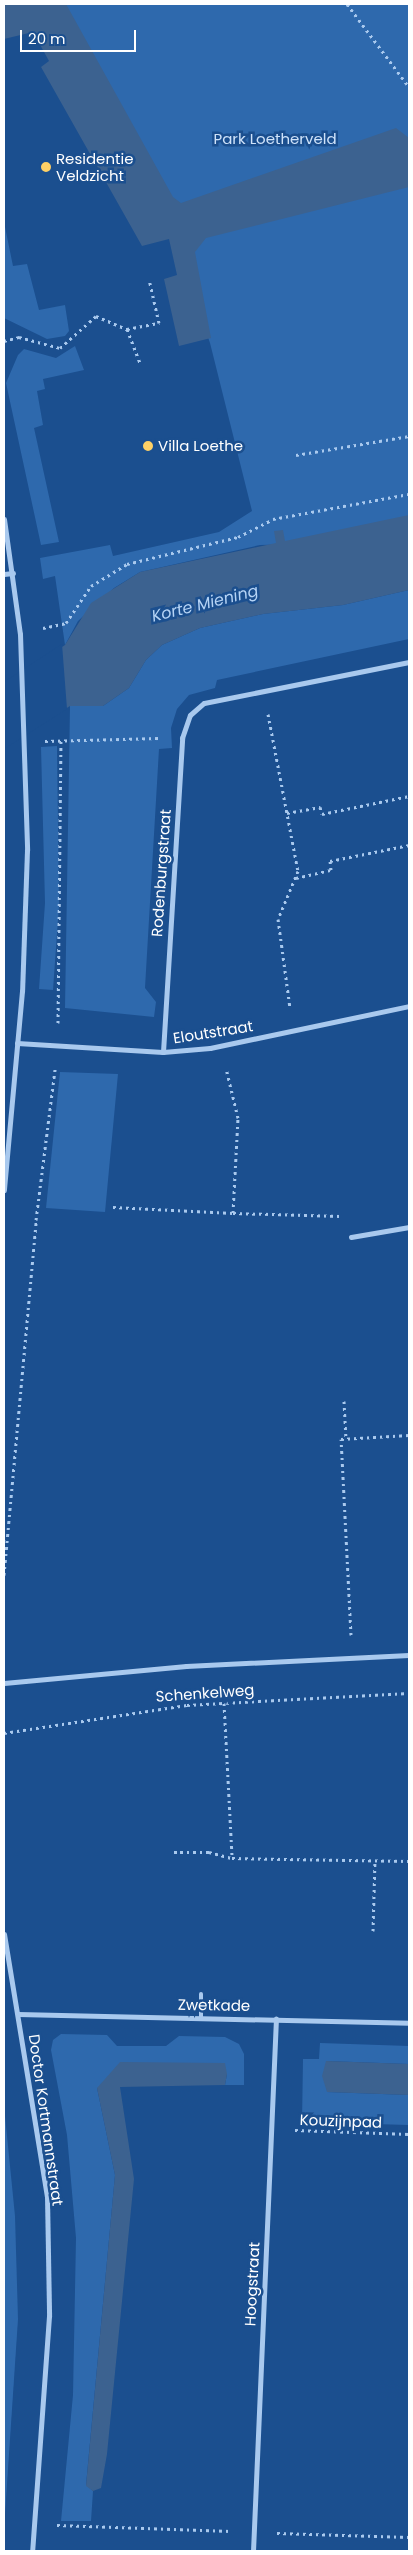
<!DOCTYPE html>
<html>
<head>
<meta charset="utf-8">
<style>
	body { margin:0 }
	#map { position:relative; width:413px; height:2555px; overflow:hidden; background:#1b4f8f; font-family:Poppins,sans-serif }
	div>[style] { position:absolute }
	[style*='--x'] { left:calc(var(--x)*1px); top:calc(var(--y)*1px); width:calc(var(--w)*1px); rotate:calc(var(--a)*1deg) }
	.green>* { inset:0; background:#2e69ad }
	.water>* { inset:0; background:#3c6290 }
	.pier>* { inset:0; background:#1b4f8f }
	.path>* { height:3px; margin-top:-1.5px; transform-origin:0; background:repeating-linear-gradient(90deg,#a9c9ee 0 2.5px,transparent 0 6.5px) }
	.service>* { height:4px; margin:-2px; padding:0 2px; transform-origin:2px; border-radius:2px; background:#a9c9ee }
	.minor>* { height:5px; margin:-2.5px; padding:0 2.5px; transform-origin:2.5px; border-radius:2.5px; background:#a9c9ee }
	.dots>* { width:14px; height:14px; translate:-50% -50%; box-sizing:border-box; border:2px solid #1b4f8f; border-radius:50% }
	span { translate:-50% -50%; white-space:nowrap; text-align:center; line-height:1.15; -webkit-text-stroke:5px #1b4f8f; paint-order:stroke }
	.park-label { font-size:15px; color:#cfe3fa }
	.poi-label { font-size:15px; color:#fff }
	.left { translate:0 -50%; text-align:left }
	.street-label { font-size:15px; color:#fff }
	.water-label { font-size:16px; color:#b5d3f5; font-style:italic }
	.frame { position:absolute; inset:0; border:5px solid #fff; pointer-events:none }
	.scale { position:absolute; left:20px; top:30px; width:116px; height:22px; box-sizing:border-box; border:2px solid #fff; border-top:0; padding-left:6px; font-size:15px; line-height:18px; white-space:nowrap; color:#fff; -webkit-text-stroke:4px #1b4f8f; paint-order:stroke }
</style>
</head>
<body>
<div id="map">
	<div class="green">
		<i style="clip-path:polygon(46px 4px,409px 4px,409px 541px,260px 545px,140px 572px,114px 588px,78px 621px,65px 645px,55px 576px,43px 579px,40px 558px,110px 545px,113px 556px,219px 532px,252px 511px,210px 343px,170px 227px)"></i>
		<i style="clip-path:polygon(4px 222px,13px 266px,27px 264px,39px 310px,65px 305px,69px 331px,65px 336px,47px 339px,4px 318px)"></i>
		<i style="clip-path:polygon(75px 346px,84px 370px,43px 379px,45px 389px,37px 391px,43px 425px,34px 428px,59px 542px,41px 545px,6px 383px,18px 355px,24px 349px,56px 358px)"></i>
		<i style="clip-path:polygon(409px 590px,409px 639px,217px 680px,215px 688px,189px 695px,177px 709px,171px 728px,172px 748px,159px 749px,145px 988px,156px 1002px,154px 1017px,65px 1008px,70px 706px,103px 706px,129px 688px,146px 660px,162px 645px,200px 628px,263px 614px,343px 605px)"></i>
		<i style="clip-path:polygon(57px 746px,59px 905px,53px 990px,39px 989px,45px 903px,41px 747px)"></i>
		<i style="clip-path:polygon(60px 1072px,118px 1074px,105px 1212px,46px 1208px)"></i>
		<i style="clip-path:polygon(61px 2034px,107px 2035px,117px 2046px,166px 2046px,179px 2036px,225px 2037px,239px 2044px,244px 2054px,244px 2085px,225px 2085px,227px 2074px,97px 2088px,115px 2175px,86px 2485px,93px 2491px,91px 2521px,61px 2521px,73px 2395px,76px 2238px,67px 2135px,51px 2050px,53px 2040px)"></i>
		<i style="clip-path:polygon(320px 2043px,409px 2046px,409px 2064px,326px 2061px,327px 2092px,409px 2095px,409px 2125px,302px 2122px,303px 2059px,319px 2059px)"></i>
		<i style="clip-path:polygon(4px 2106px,15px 2216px,18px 2319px,4px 2529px)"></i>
	</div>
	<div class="water">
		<i style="clip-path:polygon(4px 4px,66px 4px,173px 197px,181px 203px,396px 128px,409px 138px,409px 187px,206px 238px,195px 252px,211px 338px,179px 346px,164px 279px,177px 275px,169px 239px,142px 246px,41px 67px,49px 61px,33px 32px,4px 39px)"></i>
		<i style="clip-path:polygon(409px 515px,409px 590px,343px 605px,263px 614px,200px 628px,162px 645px,146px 660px,129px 688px,103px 706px,70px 706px,4px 747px,4px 685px,65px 645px,91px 603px,140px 572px,276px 543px,274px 531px,283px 530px,285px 541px)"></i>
		<i style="clip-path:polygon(326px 2061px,409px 2064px,409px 2095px,327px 2092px,322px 2076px)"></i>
		<i style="clip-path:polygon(120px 2062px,225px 2063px,227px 2074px,225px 2085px,120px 2087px,134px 2179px,107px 2454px,101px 2488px,93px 2491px,86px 2486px,115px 2175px,97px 2088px)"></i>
	</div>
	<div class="pier">
		<i style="clip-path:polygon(62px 644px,67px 709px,4px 749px,4px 682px)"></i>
	</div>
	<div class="path">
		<i style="--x:347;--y:4;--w:104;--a:53.2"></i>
		<i style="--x:127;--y:329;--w:36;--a:69"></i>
		<i style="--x:4;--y:341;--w:16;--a:-15"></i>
		<i style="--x:19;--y:337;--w:42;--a:15"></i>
		<i style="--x:60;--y:348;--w:48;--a:-41.6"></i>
		<i style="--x:96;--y:316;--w:34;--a:23"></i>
		<i style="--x:127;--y:329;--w:33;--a:-11"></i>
		<i style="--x:159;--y:323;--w:45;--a:-102.8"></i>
		<i style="--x:296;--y:455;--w:115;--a:-9.5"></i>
		<i style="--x:43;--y:628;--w:24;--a:-12"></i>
		<i style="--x:66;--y:623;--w:45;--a:-56"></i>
		<i style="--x:91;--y:586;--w:42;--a:-31.4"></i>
		<i style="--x:127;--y:564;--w:114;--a:-13.7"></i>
		<i style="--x:238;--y:537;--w:39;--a:-27"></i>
		<i style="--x:273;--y:519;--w:138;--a:-10.4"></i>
		<i style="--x:268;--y:714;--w:160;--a:79.2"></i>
		<i style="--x:298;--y:871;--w:52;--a:112.6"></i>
		<i style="--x:278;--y:919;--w:90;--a:82.3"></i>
		<i style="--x:45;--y:741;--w:114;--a:-1.5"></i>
		<i style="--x:287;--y:813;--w:34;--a:-10"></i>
		<i style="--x:320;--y:807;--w:7;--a:74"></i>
		<i style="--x:322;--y:814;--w:89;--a:-11.7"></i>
		<i style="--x:296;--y:878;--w:36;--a:-13"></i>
		<i style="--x:331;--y:870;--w:9;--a:-96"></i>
		<i style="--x:330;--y:861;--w:81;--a:-11.4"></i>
		<i style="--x:58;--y:1023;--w:282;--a:-89.4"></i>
		<i style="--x:113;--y:1207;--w:120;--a:2.9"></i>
		<i style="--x:233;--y:1213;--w:95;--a:-87"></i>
		<i style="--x:238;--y:1118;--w:51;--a:-103.5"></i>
		<i style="--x:233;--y:1213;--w:107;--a:1.6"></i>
		<i style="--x:344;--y:1401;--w:37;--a:87"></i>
		<i style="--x:4;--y:1575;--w:356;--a:-84.8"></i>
		<i style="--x:36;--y:1220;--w:152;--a:-82.8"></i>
		<i style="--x:351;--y:1635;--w:196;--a:-92.9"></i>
		<i style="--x:341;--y:1439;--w:68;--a:-3.4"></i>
		<i style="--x:224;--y:1703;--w:155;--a:87"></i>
		<i style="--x:232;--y:1858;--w:177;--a:1"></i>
		<i style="--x:4;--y:1733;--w:185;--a:-8.7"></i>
		<i style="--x:187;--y:1705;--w:222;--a:-3.1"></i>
		<i style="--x:174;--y:1852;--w:35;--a:0"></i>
		<i style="--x:209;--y:1852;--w:24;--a:15"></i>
		<i style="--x:373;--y:1931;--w:71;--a:-88.4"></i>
		<i style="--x:295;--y:2130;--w:114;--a:2"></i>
		<i style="--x:57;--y:2525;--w:174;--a:2"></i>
		<i style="--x:277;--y:2533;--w:132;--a:1.7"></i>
	</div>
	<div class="service">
		<i style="--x:201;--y:2017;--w:23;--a:-90"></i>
	</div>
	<div class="minor">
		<i style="--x:4;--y:519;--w:116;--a:82.1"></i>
		<i style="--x:20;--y:634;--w:216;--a:88.1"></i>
		<i style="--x:27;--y:850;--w:141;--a:92"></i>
		<i style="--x:22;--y:991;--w:200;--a:95.2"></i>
		<i style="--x:4;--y:574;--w:9;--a:-6"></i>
		<i style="--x:17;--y:1043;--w:146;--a:3.5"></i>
		<i style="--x:163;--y:1052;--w:47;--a:-4.9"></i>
		<i style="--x:210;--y:1048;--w:203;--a:-11.9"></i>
		<i style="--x:163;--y:1052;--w:315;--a:-86.5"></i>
		<i style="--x:182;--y:738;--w:24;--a:-71"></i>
		<i style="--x:190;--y:715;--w:18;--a:-41"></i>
		<i style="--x:204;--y:703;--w:209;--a:-11.3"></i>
		<i style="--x:351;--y:1237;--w:59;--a:-9.8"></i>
		<i style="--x:4;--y:1683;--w:183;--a:-5.3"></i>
		<i style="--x:186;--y:1666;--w:223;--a:-2.8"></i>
		<i style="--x:4;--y:1934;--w:266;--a:80.7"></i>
		<i style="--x:47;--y:2196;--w:120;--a:89"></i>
		<i style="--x:49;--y:2316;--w:236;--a:94.1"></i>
		<i style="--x:18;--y:2014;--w:391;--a:1.3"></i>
		<i style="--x:253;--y:2551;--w:533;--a:-87.53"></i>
	</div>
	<div class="dots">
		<i style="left:46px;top:167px;background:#ffd166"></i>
		<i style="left:148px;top:446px;background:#ffd166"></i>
	</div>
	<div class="park-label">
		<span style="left:275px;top:139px">Park Loetherveld</span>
	</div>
	<div class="poi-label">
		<span class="left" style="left:56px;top:167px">Residentie<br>Veldzicht</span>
		<span class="left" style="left:158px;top:446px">Villa Loethe</span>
	</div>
	<div class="street-label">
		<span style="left:161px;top:873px;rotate:-86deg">Rodenburgstraat</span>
		<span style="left:213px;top:1032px;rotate:-9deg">Eloutstraat</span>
		<span style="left:205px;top:1693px;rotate:-4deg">Schenkelweg</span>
		<span style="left:214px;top:2005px;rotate:1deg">Zwetkade</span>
		<span style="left:46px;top:2120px;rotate:82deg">Doctor Kortmannstraat</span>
		<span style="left:341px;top:2121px;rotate:2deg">Kouzijnpad</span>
		<span style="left:252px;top:2284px;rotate:-87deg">Hoogstraat</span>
	</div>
	<div class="water-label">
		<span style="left:205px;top:604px;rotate:-14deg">Korte Miening</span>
	</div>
	<div class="frame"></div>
	<div class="scale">20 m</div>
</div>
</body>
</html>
